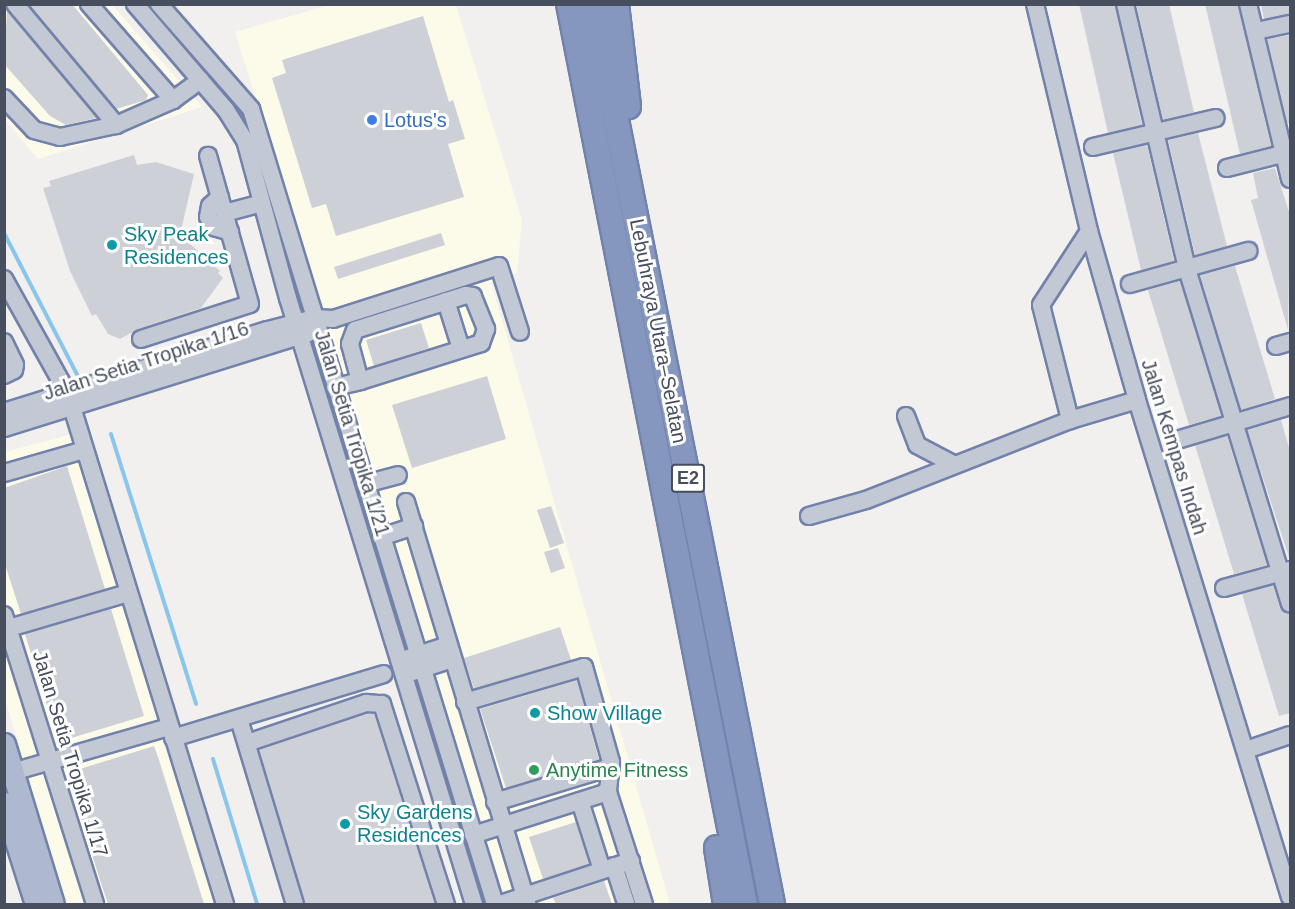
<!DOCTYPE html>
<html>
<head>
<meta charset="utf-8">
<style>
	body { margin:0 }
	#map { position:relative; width:1295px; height:909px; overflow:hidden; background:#f2f0ef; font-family:Arial,sans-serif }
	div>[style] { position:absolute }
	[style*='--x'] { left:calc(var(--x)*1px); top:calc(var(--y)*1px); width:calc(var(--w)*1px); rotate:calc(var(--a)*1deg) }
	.commercial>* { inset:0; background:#fcfae9 }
	.stream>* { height:4px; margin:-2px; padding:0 2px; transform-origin:2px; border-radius:2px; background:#89c6ee }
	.building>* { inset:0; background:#ced0d7 }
	.roads { filter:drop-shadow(2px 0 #7182ab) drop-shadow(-2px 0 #7182ab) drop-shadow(0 2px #7182ab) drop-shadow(0 -2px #7182ab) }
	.minor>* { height:16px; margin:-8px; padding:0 8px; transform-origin:8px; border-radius:8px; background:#c3c9d4 }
	.major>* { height:21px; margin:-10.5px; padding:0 10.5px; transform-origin:10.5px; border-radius:10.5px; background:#aeb9cf }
	.highway>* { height:24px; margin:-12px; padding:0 12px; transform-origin:12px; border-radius:12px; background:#8697bf }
	.dots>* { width:16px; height:16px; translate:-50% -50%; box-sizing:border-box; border:3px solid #fff; border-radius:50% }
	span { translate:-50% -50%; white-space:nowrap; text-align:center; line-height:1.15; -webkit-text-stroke:6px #fff; paint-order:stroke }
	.shield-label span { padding:2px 4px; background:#fff; border:2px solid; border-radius:4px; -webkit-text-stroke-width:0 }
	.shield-label { font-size:18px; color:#474e5d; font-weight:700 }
	.shop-label { font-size:20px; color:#366cbe }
	.left { translate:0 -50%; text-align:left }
	.culture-label { font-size:20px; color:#0d838f }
	.street-label { font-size:20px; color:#474e5d }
	.leisure-label { font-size:20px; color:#27864d }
	.frame { position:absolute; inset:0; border:6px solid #474e5d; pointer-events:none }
</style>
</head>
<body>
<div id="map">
	<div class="commercial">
		<i style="clip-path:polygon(4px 5px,112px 5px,202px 107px,38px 159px,5px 120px)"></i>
		<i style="clip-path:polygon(330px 5px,456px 5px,522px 220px,517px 273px,491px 282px,670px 904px,507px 904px,235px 32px)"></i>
		<i style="clip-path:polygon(90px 429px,235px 904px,67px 904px,5px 699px,5px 452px)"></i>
	</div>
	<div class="stream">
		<i style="--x:4;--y:233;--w:170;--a:62.7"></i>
		<i style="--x:111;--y:434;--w:283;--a:72.5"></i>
		<i style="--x:213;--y:759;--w:152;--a:73.1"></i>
	</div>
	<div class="building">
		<i style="clip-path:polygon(29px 4px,72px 4px,148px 95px,146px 100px,116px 109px)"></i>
		<i style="clip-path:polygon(1079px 4px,1115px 4px,1142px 125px,1108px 133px)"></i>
		<i style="clip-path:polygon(1136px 4px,1169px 4px,1194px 112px,1163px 120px)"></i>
		<i style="clip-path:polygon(1205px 4px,1238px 4px,1271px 146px,1240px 154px)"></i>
		<i style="clip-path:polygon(1261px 4px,1290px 4px,1290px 14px,1264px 19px)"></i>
		<i style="clip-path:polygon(7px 10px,7px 11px,97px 118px,66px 125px,50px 116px,4px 64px)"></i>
		<i style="clip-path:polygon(423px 16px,449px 102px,453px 100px,465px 139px,448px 144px,464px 197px,336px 236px,326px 204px,312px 208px,272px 78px,286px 73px,282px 60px)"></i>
		<i style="clip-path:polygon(1290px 35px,1290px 123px,1287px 123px,1267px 39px)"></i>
		<i style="clip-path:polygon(1198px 133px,1227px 246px,1195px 255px,1168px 140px)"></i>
		<i style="clip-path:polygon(1147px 145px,1174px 261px,1141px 270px,1113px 153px)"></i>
		<i style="clip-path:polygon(134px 155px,137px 165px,156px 162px,194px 174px,180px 235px,220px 271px,218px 273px,223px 278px,201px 308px,138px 329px,120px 339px,108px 334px,96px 314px,92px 316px,70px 271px,43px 188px,51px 186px,49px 181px)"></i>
		<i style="clip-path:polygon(1275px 168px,1290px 215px,1288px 330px,1251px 200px,1258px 198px,1253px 173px)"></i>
		<i style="clip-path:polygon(441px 233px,445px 245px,338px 279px,334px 267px)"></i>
		<i style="clip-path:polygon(1235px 266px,1275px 399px,1241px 410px,1200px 275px)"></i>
		<i style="clip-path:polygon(1180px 281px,1221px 416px,1189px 425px,1148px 290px)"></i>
		<i style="clip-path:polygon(421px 323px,429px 348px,374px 366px,366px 340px)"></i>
		<i style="clip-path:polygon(487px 376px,506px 439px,412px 468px,392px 405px)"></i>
		<i style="clip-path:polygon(1281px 420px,1290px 451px,1290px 560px,1247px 430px)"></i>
		<i style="clip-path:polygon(1227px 436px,1267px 565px,1234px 574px,1195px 445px)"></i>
		<i style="clip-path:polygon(67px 466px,105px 589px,21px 614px,4px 561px,4px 488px)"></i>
		<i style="clip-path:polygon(551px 506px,564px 543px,550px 548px,537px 510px)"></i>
		<i style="clip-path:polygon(558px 548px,565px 568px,551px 573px,544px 552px)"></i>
		<i style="clip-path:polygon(1273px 585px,1280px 608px,1290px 614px,1290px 713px,1279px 716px,1242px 594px)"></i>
		<i style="clip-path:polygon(111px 609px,144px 716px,58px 742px,25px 634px)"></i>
		<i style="clip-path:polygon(560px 627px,571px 660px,474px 689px,464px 658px)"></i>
		<i style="clip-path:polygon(577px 680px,599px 760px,506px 788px,480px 709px)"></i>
		<i style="clip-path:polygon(367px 714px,374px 714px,435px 904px,305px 904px,259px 750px)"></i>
		<i style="clip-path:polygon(154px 746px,159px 760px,204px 904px,108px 904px,99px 877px,67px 773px)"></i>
		<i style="clip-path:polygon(576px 822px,589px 864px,543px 879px,529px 837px)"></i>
		<i style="clip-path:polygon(604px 881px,612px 904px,556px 904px,553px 898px)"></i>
	</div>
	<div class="roads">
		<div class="minor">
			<i style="--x:15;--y:4;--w:158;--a:50.1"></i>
			<i style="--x:89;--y:4;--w:128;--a:48.8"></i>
			<i style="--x:135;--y:4;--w:140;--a:49.4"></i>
			<i style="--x:226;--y:110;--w:36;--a:58"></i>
			<i style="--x:245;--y:140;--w:164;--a:74.8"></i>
			<i style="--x:288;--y:298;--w:634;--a:72.94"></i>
			<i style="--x:159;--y:4;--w:140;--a:48.8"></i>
			<i style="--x:251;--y:109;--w:832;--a:72.94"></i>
			<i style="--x:1035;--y:4;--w:233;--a:76.6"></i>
			<i style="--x:1089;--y:231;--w:176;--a:74.1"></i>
			<i style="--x:1137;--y:400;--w:520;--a:72.89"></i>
			<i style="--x:1125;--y:4;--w:272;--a:76.8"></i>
			<i style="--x:1187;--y:269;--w:350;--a:72.9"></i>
			<i style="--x:1248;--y:4;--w:180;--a:76.5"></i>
			<i style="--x:1256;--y:31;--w:35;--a:-12"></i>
			<i style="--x:4;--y:98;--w:44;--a:46.8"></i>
			<i style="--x:34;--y:130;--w:27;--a:15"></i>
			<i style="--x:60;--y:137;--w:57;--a:-12.1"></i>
			<i style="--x:116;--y:125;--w:62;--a:-23.7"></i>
			<i style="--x:173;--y:100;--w:34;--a:-36"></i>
			<i style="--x:1093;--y:147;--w:126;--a:-13.3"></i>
			<i style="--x:1227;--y:168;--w:65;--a:-14.3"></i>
			<i style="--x:220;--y:197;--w:13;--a:138"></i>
			<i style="--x:210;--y:206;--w:11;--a:100"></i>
			<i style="--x:208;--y:217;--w:12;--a:59"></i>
			<i style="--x:214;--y:227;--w:17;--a:17"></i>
			<i style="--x:225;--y:213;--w:38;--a:-15"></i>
			<i style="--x:1089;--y:231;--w:88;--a:123"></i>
			<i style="--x:1041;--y:305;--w:119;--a:75.8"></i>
			<i style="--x:1070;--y:420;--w:70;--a:-16.6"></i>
			<i style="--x:4;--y:279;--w:132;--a:60.9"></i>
			<i style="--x:68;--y:394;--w:534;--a:72.89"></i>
			<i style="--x:1130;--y:284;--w:123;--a:-15.6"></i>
			<i style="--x:446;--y:301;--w:50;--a:72.6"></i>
			<i style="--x:141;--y:339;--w:114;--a:-17.8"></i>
			<i style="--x:250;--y:304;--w:154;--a:-105.8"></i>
			<i style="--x:4;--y:342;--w:25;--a:64"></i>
			<i style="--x:15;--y:365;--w:5;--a:101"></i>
			<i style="--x:14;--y:370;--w:11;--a:153"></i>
			<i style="--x:1276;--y:346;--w:15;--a:-16"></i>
			<i style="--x:335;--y:387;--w:26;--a:-13"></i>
			<i style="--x:360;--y:381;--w:127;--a:-17.4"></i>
			<i style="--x:481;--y:343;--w:15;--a:-70"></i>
			<i style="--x:486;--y:329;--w:35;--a:-112"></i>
			<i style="--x:473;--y:296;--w:7;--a:-172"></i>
			<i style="--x:466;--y:295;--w:116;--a:162.5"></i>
			<i style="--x:355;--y:330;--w:15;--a:110"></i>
			<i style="--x:350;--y:344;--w:38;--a:75"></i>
			<i style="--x:4;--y:412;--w:276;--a:-17.3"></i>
			<i style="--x:268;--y:330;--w:48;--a:-14.6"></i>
			<i style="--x:314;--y:318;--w:19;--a:3"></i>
			<i style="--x:333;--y:319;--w:174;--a:-17.7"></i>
			<i style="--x:499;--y:266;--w:69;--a:72.3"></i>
			<i style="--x:906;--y:416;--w:31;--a:69"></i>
			<i style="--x:917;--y:445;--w:41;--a:27.8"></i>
			<i style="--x:4;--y:428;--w:319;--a:-17.3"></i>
			<i style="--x:1177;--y:440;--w:118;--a:-16.7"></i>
			<i style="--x:4;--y:473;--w:83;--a:-16"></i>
			<i style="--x:365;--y:484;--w:34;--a:-15"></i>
			<i style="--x:406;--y:502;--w:420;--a:73.2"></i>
			<i style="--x:809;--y:516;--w:59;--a:-15.7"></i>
			<i style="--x:866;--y:500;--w:219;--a:-21.4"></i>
			<i style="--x:381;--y:537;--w:35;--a:-18"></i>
			<i style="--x:1224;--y:588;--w:68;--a:-15.3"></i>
			<i style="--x:4;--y:615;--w:303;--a:72.5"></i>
			<i style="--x:9;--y:628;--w:124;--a:-16.4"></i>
			<i style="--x:408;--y:658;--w:42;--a:-18"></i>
			<i style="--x:413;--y:672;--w:41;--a:-18.4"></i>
			<i style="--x:465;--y:702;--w:124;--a:-16.4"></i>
			<i style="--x:584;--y:667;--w:99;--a:74.1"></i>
			<i style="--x:611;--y:762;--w:30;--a:96"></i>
			<i style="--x:608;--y:792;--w:118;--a:72.2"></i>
			<i style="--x:239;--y:719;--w:193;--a:73.2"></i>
			<i style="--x:173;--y:738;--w:220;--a:-16.9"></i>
			<i style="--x:247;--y:743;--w:126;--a:-18.6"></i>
			<i style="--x:366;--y:703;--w:16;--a:4"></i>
			<i style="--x:382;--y:704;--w:210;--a:72.3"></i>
			<i style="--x:1246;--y:750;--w:46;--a:-18.8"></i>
			<i style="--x:12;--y:772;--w:163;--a:-16"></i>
			<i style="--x:580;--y:801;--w:72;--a:72.3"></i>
			<i style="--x:495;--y:802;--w:121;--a:-16.8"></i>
			<i style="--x:473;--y:835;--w:142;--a:-17.7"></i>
			<i style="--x:614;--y:866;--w:40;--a:72"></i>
			<i style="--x:500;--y:904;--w:138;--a:-18.2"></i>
		</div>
		<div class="major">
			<i style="--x:4;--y:744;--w:167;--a:73"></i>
			<i style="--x:4;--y:803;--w:106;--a:72.4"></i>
		</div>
		<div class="highway">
			<i style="--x:569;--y:4;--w:917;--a:78.94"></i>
			<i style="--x:593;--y:4;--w:918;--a:78.75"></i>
			<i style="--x:616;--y:4;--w:103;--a:83.3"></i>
			<i style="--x:717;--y:848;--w:57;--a:80.9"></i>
		</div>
	</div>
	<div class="dots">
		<i style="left:372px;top:120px;background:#3f7fe0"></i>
		<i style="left:112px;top:245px;background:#0f9aa8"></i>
		<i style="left:535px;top:713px;background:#0f9aa8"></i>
		<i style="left:534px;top:770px;background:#2e9e5b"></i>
		<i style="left:345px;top:824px;background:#0f9aa8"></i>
	</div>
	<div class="shield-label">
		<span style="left:688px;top:478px">E2</span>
	</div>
	<div class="shop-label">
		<span class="left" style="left:384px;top:120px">Lotus's</span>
	</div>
	<div class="culture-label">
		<span class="left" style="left:124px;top:246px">Sky Peak<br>Residences</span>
		<span class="left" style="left:547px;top:713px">Show Village</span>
		<span class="left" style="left:357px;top:824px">Sky Gardens<br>Residences</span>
	</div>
	<div class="street-label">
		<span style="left:658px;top:331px;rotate:79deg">Lebuhraya Utara–Selatan</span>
		<span style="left:146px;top:361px;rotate:-18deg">Jalan Setia Tropika 1/16</span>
		<span style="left:352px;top:433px;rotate:73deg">Jalan Setia Tropika 1/21</span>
		<span style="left:1174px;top:447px;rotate:73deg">Jalan Kempas Indah</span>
		<span style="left:70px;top:754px;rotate:73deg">Jalan Setia Tropika 1/17</span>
	</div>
	<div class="leisure-label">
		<span class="left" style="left:546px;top:770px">Anytime Fitness</span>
	</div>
	<div class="frame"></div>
</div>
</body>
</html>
